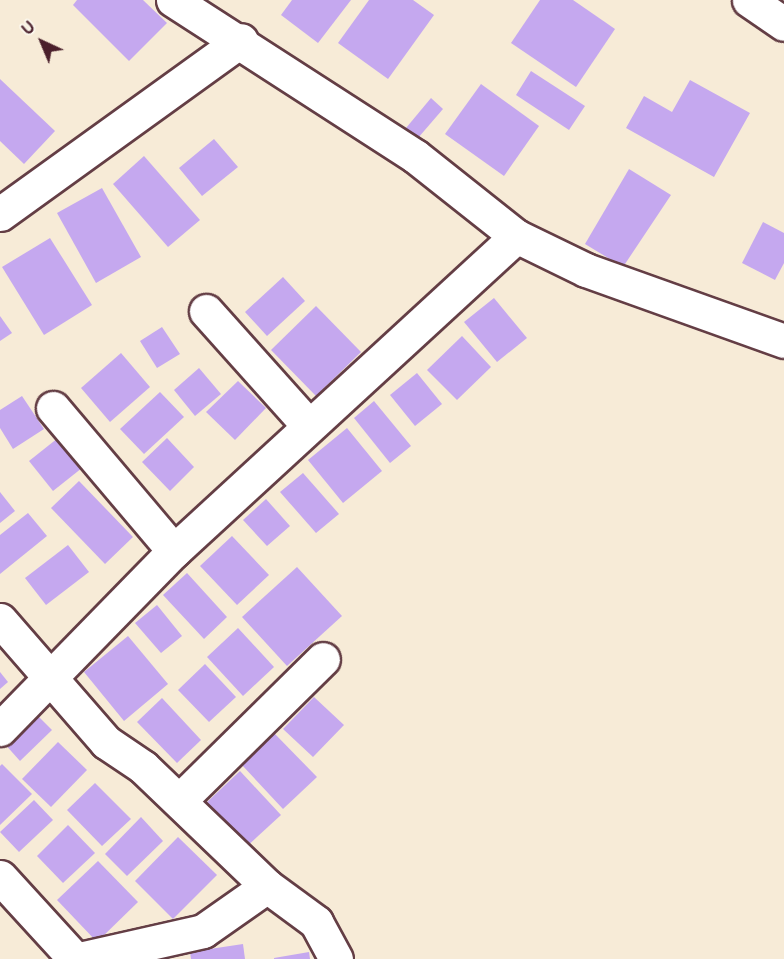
<!DOCTYPE html>
<html>
<head>
<meta charset="utf-8">
<style>
	body { margin:0 }
	#map { position:relative; width:784px; height:959px; overflow:hidden; background:#f7ebd7; font-family:"Balsamiq Sans",sans-serif }
	div>[style] { position:absolute }
	[style*='--x'] { left:calc(var(--x)*1px); top:calc(var(--y)*1px); width:calc(var(--w)*1px); rotate:calc(var(--a)*1deg) }
	.building>* { inset:0; background:#c5a8ef }
	.roads { filter:drop-shadow(2px 0 #643e45) drop-shadow(-2px 0 #643e45) drop-shadow(0 2px #643e45) drop-shadow(0 -2px #643e45) }
	.minor>* { height:33px; margin:-16.5px; padding:0 16.5px; transform-origin:16.5px; border-radius:16.5px; background:#fff }
	span { translate:-50% -50%; white-space:nowrap; text-align:center; line-height:1.15; -webkit-text-stroke:6px #fbf7ec; paint-order:stroke }
	.north { position:absolute; left:12px; top:12px; width:60px; height:60px; -webkit-text-stroke:4px #fbf7ec; paint-order:stroke; rotate:316deg; font-size:16px; font-weight:700; line-height:24px; text-align:center; color:#4a1f2b }
	.north::after { content:''; display:block; margin:auto; width:21px; height:27px; background:#4a1f2b; clip-path:polygon(50% 0,100% 100%,50% 72%,0 100%) }
</style>
</head>
<body>
<div id="map">
	<div class="building">
		<i style="clip-path:polygon(77px 0,143px 0,167px 23px,129px 61px,73px 5px)"></i>
		<i style="clip-path:polygon(292px 0,351px 0,318px 43px,281px 15px)"></i>
		<i style="clip-path:polygon(369px 0,413px 0,434px 15px,388px 79px,338px 43px)"></i>
		<i style="clip-path:polygon(540px 0,573px 0,615px 29px,576px 87px,511px 43px)"></i>
		<i style="clip-path:polygon(531px 71px,585px 106px,569px 130px,516px 95px)"></i>
		<i style="clip-path:polygon(0 79px,55px 131px,24px 164px,0 141px)"></i>
		<i style="clip-path:polygon(690px 80px,750px 113px,714px 177px,626px 128px,644px 96px,672px 112px)"></i>
		<i style="clip-path:polygon(481px 84px,539px 126px,504px 176px,445px 134px)"></i>
		<i style="clip-path:polygon(431px 98px,443px 109px,418px 138px,406px 128px)"></i>
		<i style="clip-path:polygon(214px 139px,238px 167px,202px 196px,179px 168px)"></i>
		<i style="clip-path:polygon(144px 156px,200px 220px,168px 247px,113px 184px)"></i>
		<i style="clip-path:polygon(629px 169px,671px 195px,623px 267px,585px 244px)"></i>
		<i style="clip-path:polygon(102px 188px,141px 257px,96px 283px,57px 213px)"></i>
		<i style="clip-path:polygon(763px 222px,784px 233px,784px 263px,775px 280px,742px 263px)"></i>
		<i style="clip-path:polygon(50px 238px,92px 305px,44px 335px,2px 267px)"></i>
		<i style="clip-path:polygon(283px 277px,305px 301px,267px 336px,245px 312px)"></i>
		<i style="clip-path:polygon(494px 298px,527px 338px,497px 362px,464px 322px)"></i>
		<i style="clip-path:polygon(316px 306px,361px 352px,316px 396px,271px 350px)"></i>
		<i style="clip-path:polygon(0 316px,12px 333px,0 341px)"></i>
		<i style="clip-path:polygon(162px 327px,180px 354px,157px 368px,140px 341px)"></i>
		<i style="clip-path:polygon(462px 336px,491px 367px,457px 400px,427px 370px)"></i>
		<i style="clip-path:polygon(121px 353px,150px 387px,110px 422px,81px 388px)"></i>
		<i style="clip-path:polygon(199px 368px,221px 394px,195px 416px,174px 390px)"></i>
		<i style="clip-path:polygon(417px 373px,442px 404px,415px 426px,390px 395px)"></i>
		<i style="clip-path:polygon(238px 381px,266px 408px,235px 440px,206px 412px)"></i>
		<i style="clip-path:polygon(160px 392px,184px 417px,144px 454px,120px 429px)"></i>
		<i style="clip-path:polygon(22px 396px,44px 429px,13px 449px,0 428px,0 410px)"></i>
		<i style="clip-path:polygon(374px 401px,411px 446px,390px 463px,354px 418px)"></i>
		<i style="clip-path:polygon(347px 428px,382px 471px,343px 503px,308px 460px)"></i>
		<i style="clip-path:polygon(63px 434px,87px 464px,53px 491px,29px 461px)"></i>
		<i style="clip-path:polygon(167px 438px,194px 467px,170px 491px,142px 462px)"></i>
		<i style="clip-path:polygon(303px 473px,339px 514px,316px 533px,280px 492px)"></i>
		<i style="clip-path:polygon(79px 481px,133px 537px,105px 564px,51px 508px)"></i>
		<i style="clip-path:polygon(0 492px,15px 511px,0 523px)"></i>
		<i style="clip-path:polygon(266px 499px,290px 526px,267px 546px,243px 520px)"></i>
		<i style="clip-path:polygon(28px 513px,47px 536px,0 574px,0 535px)"></i>
		<i style="clip-path:polygon(232px 536px,269px 575px,237px 605px,200px 566px)"></i>
		<i style="clip-path:polygon(68px 545px,89px 572px,46px 605px,25px 578px)"></i>
		<i style="clip-path:polygon(297px 567px,342px 616px,287px 666px,242px 617px)"></i>
		<i style="clip-path:polygon(187px 573px,227px 617px,204px 639px,163px 595px)"></i>
		<i style="clip-path:polygon(157px 605px,182px 636px,161px 653px,135px 623px)"></i>
		<i style="clip-path:polygon(238px 628px,274px 667px,243px 696px,207px 657px)"></i>
		<i style="clip-path:polygon(128px 636px,168px 684px,124px 721px,84px 672px)"></i>
		<i style="clip-path:polygon(205px 664px,236px 697px,209px 722px,178px 690px)"></i>
		<i style="clip-path:polygon(0 672px,8px 682px,0 689px)"></i>
		<i style="clip-path:polygon(314px 697px,344px 725px,313px 757px,283px 729px)"></i>
		<i style="clip-path:polygon(162px 698px,201px 740px,177px 763px,137px 722px)"></i>
		<i style="clip-path:polygon(34px 712px,52px 730px,20px 761px,3px 742px)"></i>
		<i style="clip-path:polygon(274px 733px,317px 777px,283px 809px,241px 764px)"></i>
		<i style="clip-path:polygon(58px 742px,87px 770px,51px 807px,22px 779px)"></i>
		<i style="clip-path:polygon(2px 764px,32px 794px,0 825px,0 766px)"></i>
		<i style="clip-path:polygon(240px 771px,281px 815px,245px 848px,205px 804px)"></i>
		<i style="clip-path:polygon(95px 783px,131px 819px,102px 846px,67px 810px)"></i>
		<i style="clip-path:polygon(34px 800px,53px 820px,19px 852px,0 832px)"></i>
		<i style="clip-path:polygon(141px 817px,163px 841px,127px 876px,105px 854px)"></i>
		<i style="clip-path:polygon(68px 825px,95px 853px,63px 883px,37px 856px)"></i>
		<i style="clip-path:polygon(178px 837px,217px 875px,173px 919px,135px 881px)"></i>
		<i style="clip-path:polygon(98px 861px,138px 902px,97px 942px,57px 900px)"></i>
		<i style="clip-path:polygon(243px 944px,245px 959px,191px 959px,190px 952px)"></i>
		<i style="clip-path:polygon(309px 952px,310px 959px,274px 959px,274px 958px)"></i>
	</div>
	<div class="roads">
		<div class="minor">
			<i style="--x:173;--y:0;--w:288;--a:32.8"></i>
			<i style="--x:415;--y:156;--w:129;--a:38.4"></i>
			<i style="--x:516;--y:236;--w:78;--a:25.9"></i>
			<i style="--x:586;--y:270;--w:210;--a:19.7"></i>
			<i style="--x:749;--y:0;--w:42;--a:34.4"></i>
			<i style="--x:0;--y:214;--w:297;--a:-35.8"></i>
			<i style="--x:206;--y:311;--w:152;--a:48.2"></i>
			<i style="--x:53;--y:408;--w:187;--a:49.8"></i>
			<i style="--x:0;--y:620;--w:162;--a:49"></i>
			<i style="--x:106;--y:742;--w:45;--a:34"></i>
			<i style="--x:143;--y:767;--w:172;--a:43.8"></i>
			<i style="--x:267;--y:886;--w:61;--a:36.3"></i>
			<i style="--x:316;--y:922;--w:42;--a:61.6"></i>
			<i style="--x:0;--y:729;--w:249;--a:-45.7"></i>
			<i style="--x:174;--y:551;--w:465;--a:-42.6"></i>
			<i style="--x:179;--y:801;--w:202;--a:-44.6"></i>
			<i style="--x:0;--y:877;--w:111;--a:47.6"></i>
			<i style="--x:79;--y:959;--w:127;--a:-12.7"></i>
			<i style="--x:203;--y:931;--w:78;--a:-35.1"></i>
		</div>
	</div>
	<div class="north">U</div>
</div>
</body>
</html>
